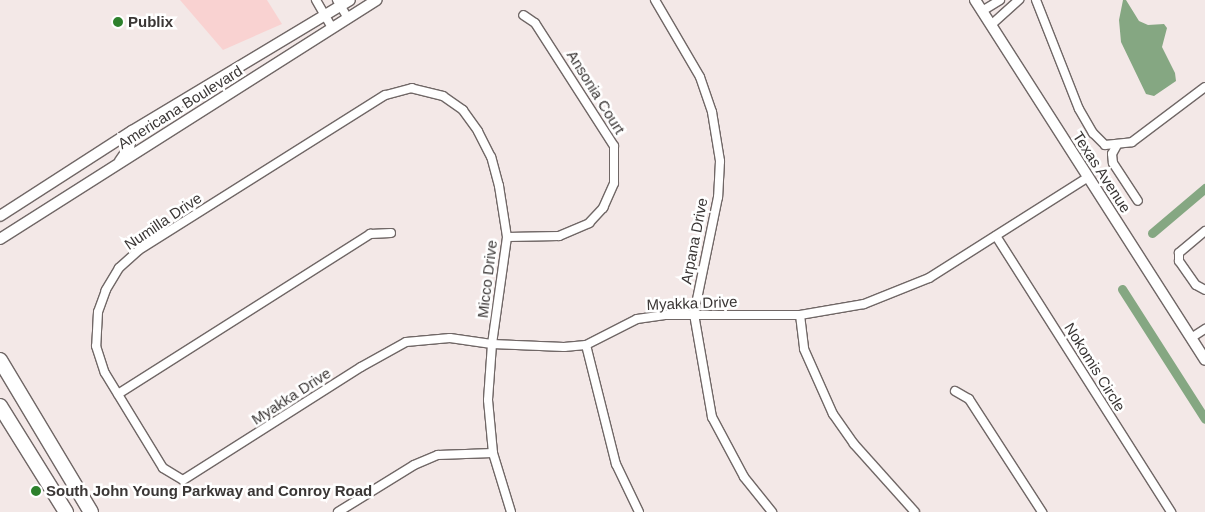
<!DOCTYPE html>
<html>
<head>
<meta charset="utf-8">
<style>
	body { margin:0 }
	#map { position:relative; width:1205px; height:512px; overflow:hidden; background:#f3e8e7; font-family:Arial,sans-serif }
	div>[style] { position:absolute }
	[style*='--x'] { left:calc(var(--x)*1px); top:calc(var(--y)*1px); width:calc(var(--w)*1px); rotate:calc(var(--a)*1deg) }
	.green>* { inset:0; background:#f9d2d1 }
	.water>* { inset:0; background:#85a782 }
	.canal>* { height:9px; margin:-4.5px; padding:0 4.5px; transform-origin:4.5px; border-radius:4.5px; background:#85a782 }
	.roads { filter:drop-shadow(1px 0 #706766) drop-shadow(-1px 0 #706766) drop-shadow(0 1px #706766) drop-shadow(0 -1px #706766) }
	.street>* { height:8px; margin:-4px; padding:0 4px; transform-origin:4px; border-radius:4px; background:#fff }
	.secondary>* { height:10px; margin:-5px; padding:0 5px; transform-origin:5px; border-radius:5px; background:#fff }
	.highway>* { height:14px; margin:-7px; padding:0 7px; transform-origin:7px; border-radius:7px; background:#fff }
	.dots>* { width:14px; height:14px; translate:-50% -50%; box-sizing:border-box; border:2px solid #fff; border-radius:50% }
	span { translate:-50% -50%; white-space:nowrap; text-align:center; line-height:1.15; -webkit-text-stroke:5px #fff; paint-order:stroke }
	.poi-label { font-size:15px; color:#3a3635; font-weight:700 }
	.left { translate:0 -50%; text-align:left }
	.street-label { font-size:15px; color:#3a3635 }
</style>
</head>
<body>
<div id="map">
	<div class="green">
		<i style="clip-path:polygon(180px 0,267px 0,282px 24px,223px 50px)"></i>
	</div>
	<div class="water">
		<i style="clip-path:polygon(1123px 0,1126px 0,1139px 21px,1148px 25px,1164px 24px,1167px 28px,1162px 47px,1175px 73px,1176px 81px,1154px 96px,1146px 94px,1121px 42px,1119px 20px)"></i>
	</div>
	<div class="canal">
		<i style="--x:1152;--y:233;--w:70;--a:-40.3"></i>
		<i style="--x:1122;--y:289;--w:154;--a:57.4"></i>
	</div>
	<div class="roads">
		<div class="street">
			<i style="--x:316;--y:0;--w:32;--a:60"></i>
			<i style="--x:337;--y:0;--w:21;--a:59"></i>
			<i style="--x:655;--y:0;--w:89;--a:59.7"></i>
			<i style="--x:700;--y:77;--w:37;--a:71"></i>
			<i style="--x:712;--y:112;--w:50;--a:80.7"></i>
			<i style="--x:720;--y:161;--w:36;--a:93"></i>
			<i style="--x:718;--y:197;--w:119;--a:101.6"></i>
			<i style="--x:694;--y:314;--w:105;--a:80.1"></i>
			<i style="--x:712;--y:417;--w:68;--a:61.9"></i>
			<i style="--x:744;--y:477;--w:45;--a:51.3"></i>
			<i style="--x:1036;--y:0;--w:117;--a:68.5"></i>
			<i style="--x:1079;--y:109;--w:28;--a:60"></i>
			<i style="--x:1093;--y:133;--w:17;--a:45"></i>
			<i style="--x:1105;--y:145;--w:27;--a:-6"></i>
			<i style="--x:1132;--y:142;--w:91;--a:-37"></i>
			<i style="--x:982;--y:11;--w:21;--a:-31"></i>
			<i style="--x:991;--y:25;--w:38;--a:-42"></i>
			<i style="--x:1117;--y:145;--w:10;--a:119"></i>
			<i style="--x:1112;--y:154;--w:9;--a:84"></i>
			<i style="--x:1113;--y:163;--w:45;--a:56.7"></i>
			<i style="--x:1205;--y:231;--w:34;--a:140"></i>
			<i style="--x:1179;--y:253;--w:8;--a:90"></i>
			<i style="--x:1179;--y:261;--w:29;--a:55"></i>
			<i style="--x:1196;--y:285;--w:10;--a:29"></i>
			<i style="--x:996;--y:236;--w:327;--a:57.6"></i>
			<i style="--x:507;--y:237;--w:52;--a:-1.1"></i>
			<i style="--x:559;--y:236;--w:33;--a:-23"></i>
			<i style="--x:589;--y:223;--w:21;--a:-47"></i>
			<i style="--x:603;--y:208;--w:27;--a:-66"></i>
			<i style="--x:614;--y:183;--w:37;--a:-90"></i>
			<i style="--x:614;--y:146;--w:146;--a:-122.7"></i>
			<i style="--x:535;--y:23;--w:14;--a:-146"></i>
			<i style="--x:800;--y:315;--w:34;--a:83"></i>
			<i style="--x:804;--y:349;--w:71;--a:66"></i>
			<i style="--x:833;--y:414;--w:37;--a:55"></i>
			<i style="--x:854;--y:444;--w:91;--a:48.1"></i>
			<i style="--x:1191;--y:338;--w:17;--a:-33"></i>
			<i style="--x:586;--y:345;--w:123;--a:75.9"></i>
			<i style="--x:616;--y:464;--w:53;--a:64.4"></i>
			<i style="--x:955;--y:391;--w:16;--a:30"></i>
			<i style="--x:969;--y:399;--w:135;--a:57.1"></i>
			<i style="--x:118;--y:394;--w:299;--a:-32.4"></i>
			<i style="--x:370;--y:234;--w:21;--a:-3"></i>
			<i style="--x:338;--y:512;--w:89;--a:-31.7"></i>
			<i style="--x:414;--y:465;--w:26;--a:-23"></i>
			<i style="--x:438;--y:455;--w:55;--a:-2.1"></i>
			<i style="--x:511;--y:512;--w:62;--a:-107"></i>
			<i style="--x:493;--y:453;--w:53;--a:-95.4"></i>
			<i style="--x:488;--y:400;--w:56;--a:-85.9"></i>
			<i style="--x:492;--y:344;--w:108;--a:-82"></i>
			<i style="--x:507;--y:237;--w:52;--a:-98.9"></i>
			<i style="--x:499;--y:186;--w:30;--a:-105"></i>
			<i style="--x:491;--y:157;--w:29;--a:-117"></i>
			<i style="--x:478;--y:131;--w:26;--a:-126"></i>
			<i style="--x:463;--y:110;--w:24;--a:-145"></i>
			<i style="--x:443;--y:96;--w:32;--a:-166"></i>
			<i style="--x:412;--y:88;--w:28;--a:165"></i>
			<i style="--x:385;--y:95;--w:291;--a:147.8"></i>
			<i style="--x:139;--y:250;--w:27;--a:138"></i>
			<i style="--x:119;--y:268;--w:26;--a:121"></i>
			<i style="--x:106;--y:290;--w:23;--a:110"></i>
			<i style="--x:98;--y:312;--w:34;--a:93"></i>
			<i style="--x:96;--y:346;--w:28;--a:72"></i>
			<i style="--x:105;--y:373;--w:111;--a:58.6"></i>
			<i style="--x:163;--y:468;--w:23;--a:31"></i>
			<i style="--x:183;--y:480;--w:211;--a:-32.4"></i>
			<i style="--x:361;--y:367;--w:51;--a:-29.1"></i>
			<i style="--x:406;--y:342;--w:44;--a:-5.2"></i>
			<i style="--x:450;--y:338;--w:42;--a:8.1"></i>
			<i style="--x:492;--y:344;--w:72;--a:2.4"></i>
			<i style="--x:564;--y:347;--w:22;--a:-5"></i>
			<i style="--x:586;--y:345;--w:57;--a:-27"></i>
			<i style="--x:637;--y:319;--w:30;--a:-8"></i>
			<i style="--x:667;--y:315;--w:133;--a:0"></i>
			<i style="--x:800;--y:315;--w:65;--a:-9.8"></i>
			<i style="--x:864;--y:304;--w:70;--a:-21.8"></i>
			<i style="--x:929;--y:278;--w:188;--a:-32.4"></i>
		</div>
		<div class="secondary">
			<i style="--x:975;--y:0;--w:427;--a:57.4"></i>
			<i style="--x:120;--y:161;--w:16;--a:-55"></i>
			<i style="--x:129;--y:148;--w:17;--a:-80"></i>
			<i style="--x:0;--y:216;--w:157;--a:-32.8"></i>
			<i style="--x:132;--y:131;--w:254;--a:-31"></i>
			<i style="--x:0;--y:239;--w:446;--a:-32.4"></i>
		</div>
		<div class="highway">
			<i style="--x:0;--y:360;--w:177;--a:59.1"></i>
			<i style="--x:0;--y:406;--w:125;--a:58.1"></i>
		</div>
	</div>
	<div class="dots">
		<i style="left:118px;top:22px;background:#2d802c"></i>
		<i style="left:36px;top:491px;background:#2d802c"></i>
	</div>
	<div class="poi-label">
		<span class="left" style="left:128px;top:22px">Publix</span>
		<span class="left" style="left:46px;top:491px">South John Young Parkway and Conroy Road</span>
	</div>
	<div class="street-label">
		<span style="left:596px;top:92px;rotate:58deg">Ansonia Court</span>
		<span style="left:180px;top:107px;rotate:-32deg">Americana Boulevard</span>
		<span style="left:1102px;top:172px;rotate:57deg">Texas Avenue</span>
		<span style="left:163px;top:221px;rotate:-34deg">Numilla Drive</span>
		<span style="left:694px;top:241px;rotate:-79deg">Arpana Drive</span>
		<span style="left:487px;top:279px;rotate:-83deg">Micco Drive</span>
		<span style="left:692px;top:303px;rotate:-2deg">Myakka Drive</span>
		<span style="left:1095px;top:367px;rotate:58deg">Nokomis Circle</span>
		<span style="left:291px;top:396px;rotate:-33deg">Myakka Drive</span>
	</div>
</div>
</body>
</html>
